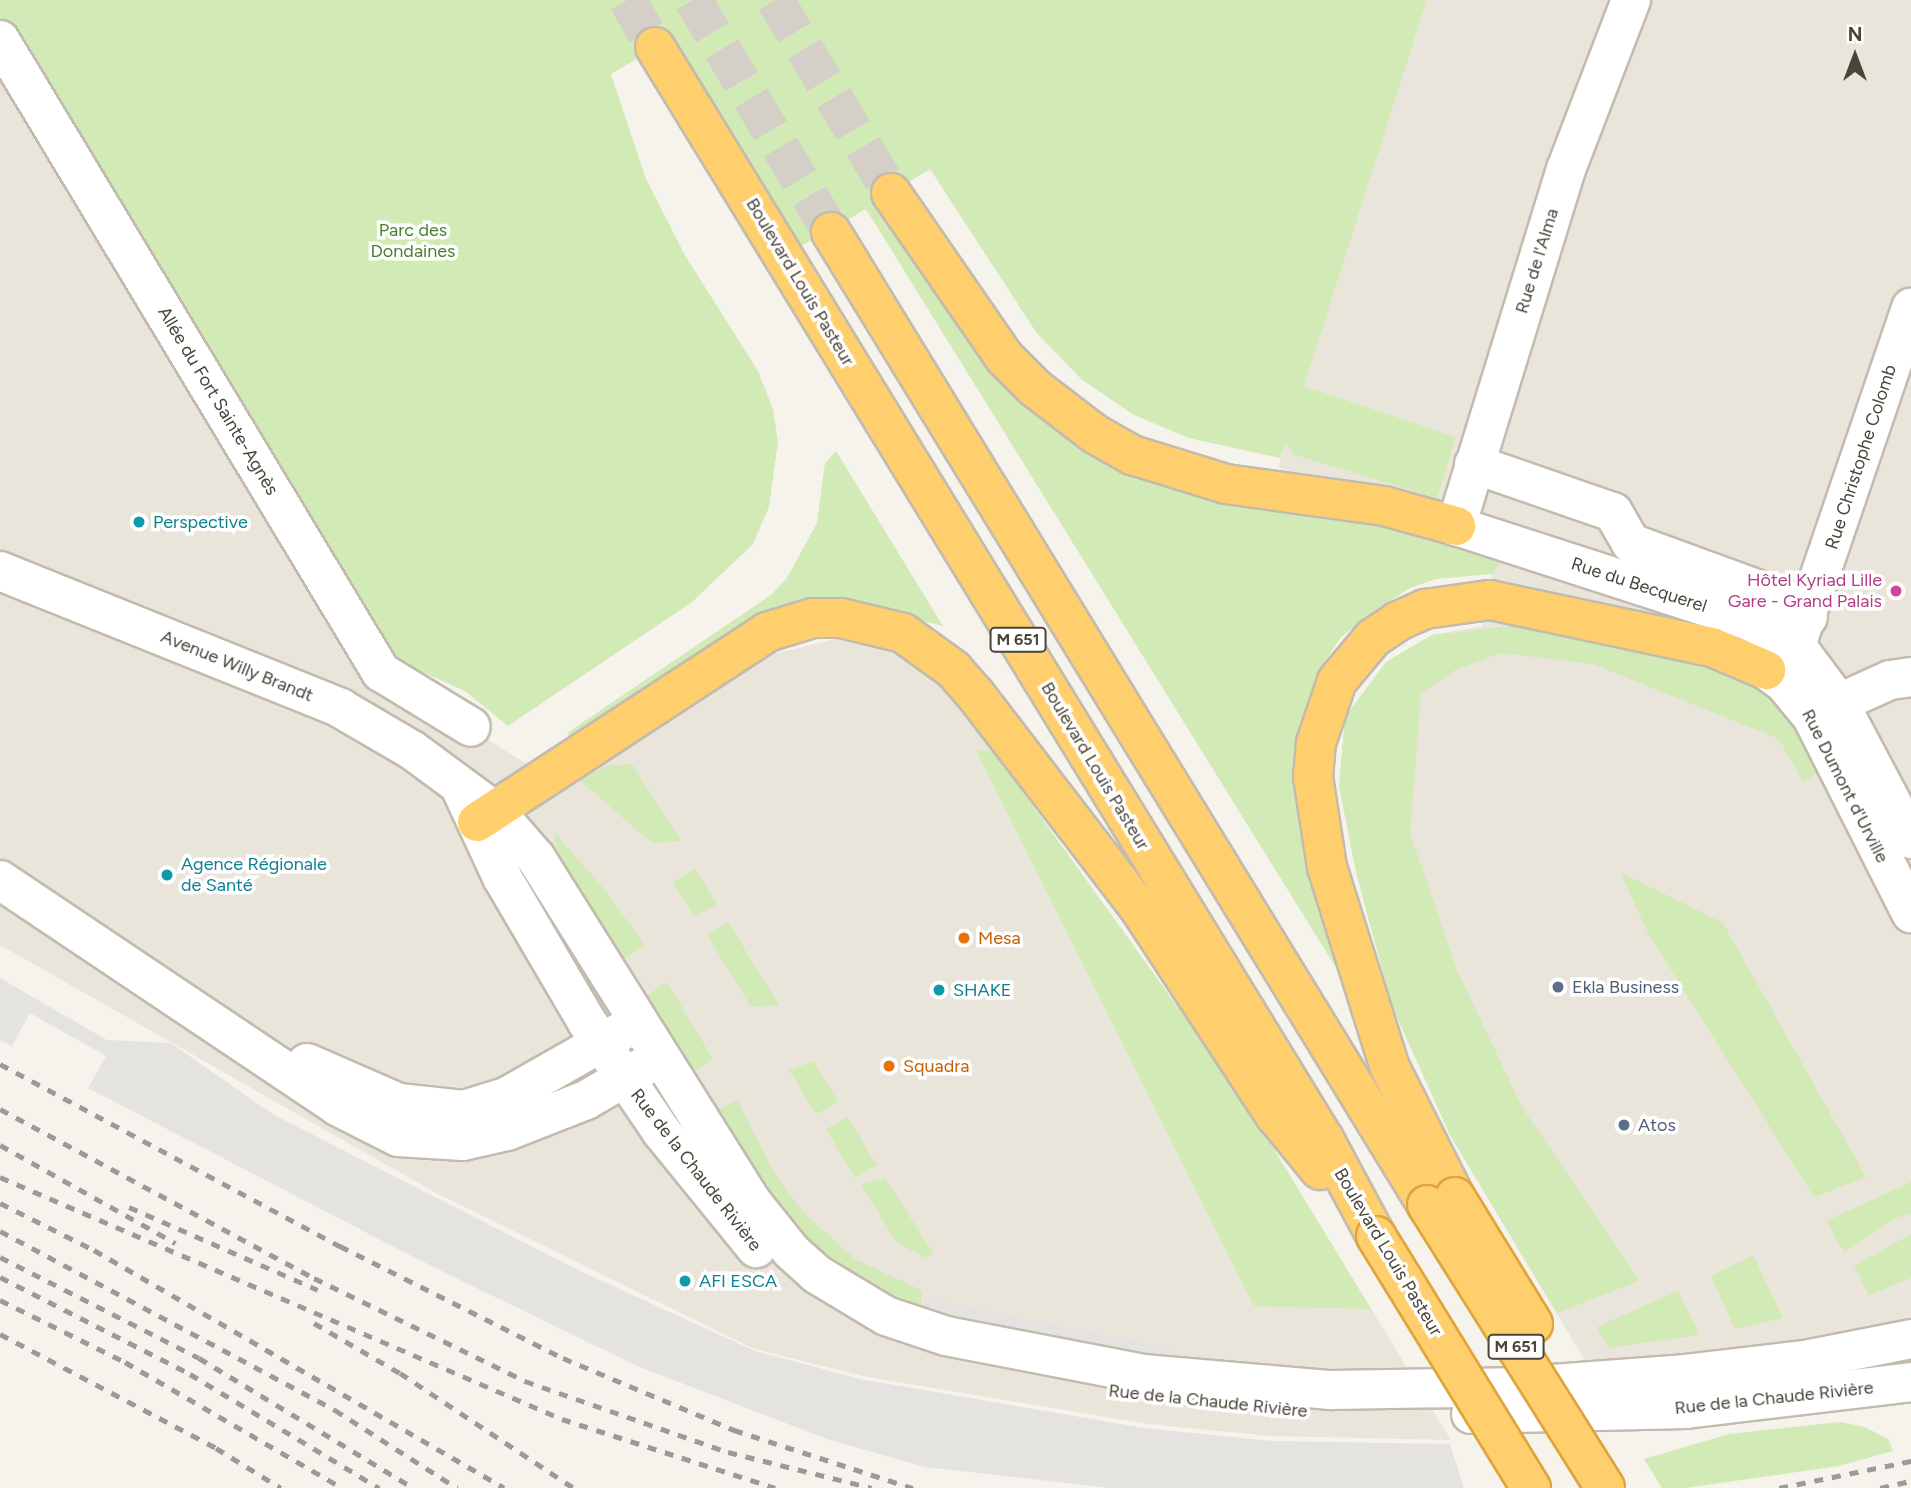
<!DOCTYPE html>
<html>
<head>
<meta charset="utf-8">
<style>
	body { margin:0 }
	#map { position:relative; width:1911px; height:1488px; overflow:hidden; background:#f6f3ec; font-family:Figtree,sans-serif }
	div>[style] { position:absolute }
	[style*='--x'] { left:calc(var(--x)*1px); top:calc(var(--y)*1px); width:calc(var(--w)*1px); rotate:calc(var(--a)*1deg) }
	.residential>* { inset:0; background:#eae5da }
	.green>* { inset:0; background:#d2eab5 }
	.parking>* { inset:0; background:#e5e3e0 }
	.highway-tunnel>* { height:38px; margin-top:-19px; transform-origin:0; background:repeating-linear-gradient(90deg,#d4d0c8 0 38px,transparent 0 57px) }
	.roads { filter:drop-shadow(2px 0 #c2bbae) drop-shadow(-2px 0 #c2bbae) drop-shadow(0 2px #c2bbae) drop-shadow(0 -2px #c2bbae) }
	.minor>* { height:38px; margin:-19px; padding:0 19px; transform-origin:19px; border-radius:19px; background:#fff }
	.highway>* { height:38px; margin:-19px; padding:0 19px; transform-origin:19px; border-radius:19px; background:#ffcf6e }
	.rail>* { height:5px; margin-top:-2.5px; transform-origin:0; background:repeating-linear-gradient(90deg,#9a9a9a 0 9px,transparent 0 18px) }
	.bridges { filter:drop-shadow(2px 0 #e0a43c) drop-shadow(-2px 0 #e0a43c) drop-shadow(0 2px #e0a43c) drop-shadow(0 -2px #e0a43c) }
	.highway-bridge>* { height:38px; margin:-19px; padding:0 19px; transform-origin:19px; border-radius:19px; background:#ffcf6e }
	.dots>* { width:19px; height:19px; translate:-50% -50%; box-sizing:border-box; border:4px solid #fff; border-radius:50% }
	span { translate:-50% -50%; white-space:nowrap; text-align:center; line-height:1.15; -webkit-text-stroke:7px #fff; paint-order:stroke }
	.shield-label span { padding:2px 5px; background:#fff; border:2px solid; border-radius:5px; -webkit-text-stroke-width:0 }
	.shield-label { font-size:16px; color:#4b4439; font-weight:700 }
	.park-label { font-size:18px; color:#4a7f2a }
	.street-label { font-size:18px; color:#4b4439 }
	.culture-label { font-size:18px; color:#0d838f }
	.left { translate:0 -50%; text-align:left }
	.hotel-label { font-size:18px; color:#b23c85 }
	.right { translate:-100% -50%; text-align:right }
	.food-label { font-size:18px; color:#c56008 }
	.service-label { font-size:18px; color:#4e5e75 }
	.north { position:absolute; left:1820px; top:21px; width:70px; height:70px; -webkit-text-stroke:5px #fff; paint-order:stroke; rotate:0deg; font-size:19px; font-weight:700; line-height:28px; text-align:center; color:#4b4439 }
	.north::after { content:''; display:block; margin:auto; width:24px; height:32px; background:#4b4439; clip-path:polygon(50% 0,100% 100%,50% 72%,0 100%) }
</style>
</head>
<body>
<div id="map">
	<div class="residential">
		<i style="clip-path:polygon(1427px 0,1911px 0,1911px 1344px,1606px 1396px,1450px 1135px,1392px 1006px,1356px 872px,1339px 786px,1345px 717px,1386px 662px,1432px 635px,1482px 626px,1492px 574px,1507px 553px,1278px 467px)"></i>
		<i style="clip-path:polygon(0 40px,381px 672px,563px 787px,770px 655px,835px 639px,901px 647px,951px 683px,994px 752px,1241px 1095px,1451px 1440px,1271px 1436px,1148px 1424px,862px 1376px,754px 1349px,436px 1193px,0 945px)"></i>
	</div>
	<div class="green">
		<i style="clip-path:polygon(0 0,1427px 0,1304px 386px,1456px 437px,1437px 498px,1295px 455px,1286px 442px,1280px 458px,1189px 438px,1134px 415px,1081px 379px,1036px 332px,930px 169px,891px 193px,1036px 411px,1375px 523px,1507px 553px,1492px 574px,1436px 579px,1410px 588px,1378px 608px,1341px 637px,1316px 675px,1296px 751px,1299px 802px,1346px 984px,866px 209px,800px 247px,674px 37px,611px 74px,646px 179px,686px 257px,758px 371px,773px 409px,778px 442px,769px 507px,753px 544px,692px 602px,508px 726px,465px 691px,382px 654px,0 21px)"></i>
		<i style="clip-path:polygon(836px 451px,943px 626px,844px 600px,573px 740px,567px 733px,771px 595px,787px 578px,817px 523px,825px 463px)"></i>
		<i style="clip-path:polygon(1513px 626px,1671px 657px,1745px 676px,1774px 694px,1825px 769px,1803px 782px,1779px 739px,1593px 664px,1500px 653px,1455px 670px,1421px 694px,1410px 833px,1457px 970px,1522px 1107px,1639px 1281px,1557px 1313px,1450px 1135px,1392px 1006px,1356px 872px,1339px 786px,1345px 717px,1386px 662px,1432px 635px)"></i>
		<i style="clip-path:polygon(976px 750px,994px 752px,1241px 1095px,1371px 1309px,1254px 1306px)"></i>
		<i style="clip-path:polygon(632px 764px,681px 841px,652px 843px,578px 779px,607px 766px)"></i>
		<i style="clip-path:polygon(554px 832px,600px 884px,645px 945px,622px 960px,559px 859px)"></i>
		<i style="clip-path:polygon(695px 869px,717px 904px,695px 917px,673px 882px)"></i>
		<i style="clip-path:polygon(1620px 872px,1723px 923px,1866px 1177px,1814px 1197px,1650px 937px)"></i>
		<i style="clip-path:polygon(728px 922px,779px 1005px,751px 1007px,707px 935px)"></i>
		<i style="clip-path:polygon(667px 982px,713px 1059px,692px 1072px,646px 996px)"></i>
		<i style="clip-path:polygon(814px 1061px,838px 1102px,816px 1114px,789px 1070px)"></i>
		<i style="clip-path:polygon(737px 1100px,775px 1174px,803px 1212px,855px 1259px,923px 1291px,920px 1309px,868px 1287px,820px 1252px,791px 1222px,718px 1110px)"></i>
		<i style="clip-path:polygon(847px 1117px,877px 1165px,855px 1178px,826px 1129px)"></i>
		<i style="clip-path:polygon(885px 1178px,921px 1234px,934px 1254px,926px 1258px,897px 1243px,861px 1185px)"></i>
		<i style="clip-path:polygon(1911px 1182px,1911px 1214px,1898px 1217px,1844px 1252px,1826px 1221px)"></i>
		<i style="clip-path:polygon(1911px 1234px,1911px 1278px,1869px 1295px,1854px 1266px)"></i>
		<i style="clip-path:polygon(1753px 1255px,1783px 1318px,1735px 1329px,1711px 1276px)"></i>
		<i style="clip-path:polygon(1678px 1291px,1700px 1335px,1608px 1348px,1597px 1327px)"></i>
		<i style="clip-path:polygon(1840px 1422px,1865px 1427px,1888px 1439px,1893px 1451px,1839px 1466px,1685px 1488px,1662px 1488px,1644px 1459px,1729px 1434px)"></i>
	</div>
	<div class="parking">
		<i style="clip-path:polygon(0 978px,107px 1040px,171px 1043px,274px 1115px,578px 1270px,755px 1351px,860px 1379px,1144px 1428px,1273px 1441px,1450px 1444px,1464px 1488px,1110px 1488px,925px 1467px,827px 1439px,637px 1366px,417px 1259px,88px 1088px,106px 1056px,30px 1013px,12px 1046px,0 1040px)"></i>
		<i style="clip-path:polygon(925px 1298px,1175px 1349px,1174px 1360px,953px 1320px,920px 1309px)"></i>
	</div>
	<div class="highway-tunnel">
		<i style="--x:627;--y:0;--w:55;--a:59.2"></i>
		<i style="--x:693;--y:0;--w:270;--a:59.3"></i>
		<i style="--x:775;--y:0;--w:225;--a:59"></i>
	</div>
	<div class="roads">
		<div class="minor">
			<i style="--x:1631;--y:0;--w:181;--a:111"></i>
			<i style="--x:1566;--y:169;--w:374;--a:107.1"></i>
			<i style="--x:1456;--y:526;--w:306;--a:17.9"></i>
			<i style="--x:1747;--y:620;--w:54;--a:26.6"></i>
			<i style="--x:1795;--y:644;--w:74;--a:53.3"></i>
			<i style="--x:1839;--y:703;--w:154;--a:62.1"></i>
			<i style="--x:0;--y:40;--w:738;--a:58.92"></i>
			<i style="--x:381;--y:672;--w:105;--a:31.4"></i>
			<i style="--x:1474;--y:464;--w:147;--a:19.1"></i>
			<i style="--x:1613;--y:512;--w:36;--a:60"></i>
			<i style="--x:1631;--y:543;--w:163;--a:20.1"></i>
			<i style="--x:1784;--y:599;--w:30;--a:37"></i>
			<i style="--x:0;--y:571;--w:367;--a:21.9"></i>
			<i style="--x:340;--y:708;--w:83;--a:30.3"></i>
			<i style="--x:412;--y:750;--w:104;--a:36.4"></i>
			<i style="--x:496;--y:812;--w:61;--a:49"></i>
			<i style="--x:536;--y:858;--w:405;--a:57.9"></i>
			<i style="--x:751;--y:1201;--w:64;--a:51.3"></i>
			<i style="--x:791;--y:1251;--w:36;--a:42"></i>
			<i style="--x:818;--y:1275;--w:79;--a:31.1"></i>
			<i style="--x:886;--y:1316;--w:63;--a:18.4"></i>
			<i style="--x:946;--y:1336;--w:201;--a:10.9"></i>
			<i style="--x:1143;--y:1374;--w:189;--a:4.9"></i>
			<i style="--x:1331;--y:1390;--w:181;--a:-0.9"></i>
			<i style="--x:1512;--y:1387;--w:172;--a:-4.3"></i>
			<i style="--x:1684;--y:1374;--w:122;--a:-6.6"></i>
			<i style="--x:1805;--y:1360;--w:108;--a:-11.2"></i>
			<i style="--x:1799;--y:637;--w:348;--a:-71.2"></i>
			<i style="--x:1766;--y:670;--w:22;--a:36"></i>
			<i style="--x:1784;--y:683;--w:44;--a:50.5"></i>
			<i style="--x:1812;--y:717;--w:220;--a:63.2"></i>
			<i style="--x:1839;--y:703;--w:56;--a:-24.3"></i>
			<i style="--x:1890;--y:680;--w:21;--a:-8"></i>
			<i style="--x:462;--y:791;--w:95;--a:65.1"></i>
			<i style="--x:502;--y:877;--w:168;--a:59.6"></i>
			<i style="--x:587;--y:1022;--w:132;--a:55.8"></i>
			<i style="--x:661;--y:1131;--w:151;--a:50.9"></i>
			<i style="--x:0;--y:880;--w:406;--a:33.8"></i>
			<i style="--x:337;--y:1106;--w:68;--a:26.9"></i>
			<i style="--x:398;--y:1137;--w:65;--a:3.5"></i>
			<i style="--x:463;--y:1141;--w:45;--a:-12.8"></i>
			<i style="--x:507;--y:1131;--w:85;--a:-21.4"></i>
			<i style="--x:586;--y:1100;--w:68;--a:-30"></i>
			<i style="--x:307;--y:1063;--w:100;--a:23.5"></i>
			<i style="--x:399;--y:1103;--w:65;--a:6.1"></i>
			<i style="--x:464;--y:1110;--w:44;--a:-17.2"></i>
			<i style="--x:506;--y:1097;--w:136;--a:-29.6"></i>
			<i style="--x:1471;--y:1414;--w:215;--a:-1.3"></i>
			<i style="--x:1686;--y:1409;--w:227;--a:-6.8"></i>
		</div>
		<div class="highway">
			<i style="--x:655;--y:47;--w:1281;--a:58.51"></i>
			<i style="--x:1324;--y:1139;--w:110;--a:61.8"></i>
			<i style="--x:891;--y:193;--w:201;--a:55.4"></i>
			<i style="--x:1005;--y:358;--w:42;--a:45"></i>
			<i style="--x:1035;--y:388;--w:76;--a:37.5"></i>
			<i style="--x:1095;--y:434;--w:43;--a:29.6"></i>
			<i style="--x:1132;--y:455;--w:98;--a:17.1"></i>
			<i style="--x:1226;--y:484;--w:160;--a:7.9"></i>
			<i style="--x:1384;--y:506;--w:75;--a:15.5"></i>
			<i style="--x:831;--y:232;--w:1141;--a:58.51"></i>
			<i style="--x:477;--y:822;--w:347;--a:-33.2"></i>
			<i style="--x:767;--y:632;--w:48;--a:-16.9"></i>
			<i style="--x:813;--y:618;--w:28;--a:0"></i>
			<i style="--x:841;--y:618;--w:64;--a:13.6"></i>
			<i style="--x:903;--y:633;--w:62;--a:35.8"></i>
			<i style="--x:953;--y:669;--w:33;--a:49"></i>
			<i style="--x:975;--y:694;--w:275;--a:52.5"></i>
			<i style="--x:1142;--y:912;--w:243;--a:56.8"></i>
			<i style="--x:1275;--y:1115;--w:71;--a:50.7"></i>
			<i style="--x:1455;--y:1197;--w:144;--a:-116.7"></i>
			<i style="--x:1390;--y:1068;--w:211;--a:-107.4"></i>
			<i style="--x:1327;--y:867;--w:91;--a:-98.8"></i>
			<i style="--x:1313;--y:777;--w:34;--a:-85"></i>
			<i style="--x:1316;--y:743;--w:65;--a:-71.3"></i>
			<i style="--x:1337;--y:681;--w:56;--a:-50.1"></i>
			<i style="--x:1373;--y:638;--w:30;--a:-34"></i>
			<i style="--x:1398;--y:621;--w:30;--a:-24"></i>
			<i style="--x:1425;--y:609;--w:66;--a:-7.9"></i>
			<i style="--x:1490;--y:600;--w:227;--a:12"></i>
			<i style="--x:1712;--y:647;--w:59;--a:23.1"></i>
		</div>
	</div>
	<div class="rail">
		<i style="--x:0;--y:1064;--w:386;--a:28.2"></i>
		<i style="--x:340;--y:1246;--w:250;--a:26.7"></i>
		<i style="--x:563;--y:1358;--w:186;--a:22.8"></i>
		<i style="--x:734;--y:1430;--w:188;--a:18"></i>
		<i style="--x:0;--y:1109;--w:357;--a:28.3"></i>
		<i style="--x:314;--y:1278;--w:235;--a:26"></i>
		<i style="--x:525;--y:1381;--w:215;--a:19.3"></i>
		<i style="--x:728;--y:1452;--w:148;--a:14"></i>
		<i style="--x:0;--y:1145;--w:201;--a:29.2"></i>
		<i style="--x:0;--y:1177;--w:612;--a:23.3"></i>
		<i style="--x:562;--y:1419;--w:224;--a:17.9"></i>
		<i style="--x:0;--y:1203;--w:105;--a:26.6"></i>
		<i style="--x:94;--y:1250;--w:474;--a:30.1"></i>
		<i style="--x:129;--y:1207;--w:206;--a:23.7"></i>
		<i style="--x:0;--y:1231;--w:380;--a:28.1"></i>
		<i style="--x:335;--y:1410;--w:145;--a:32.6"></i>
		<i style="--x:0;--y:1257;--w:223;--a:26.9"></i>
		<i style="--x:199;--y:1358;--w:251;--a:31.2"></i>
		<i style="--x:0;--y:1277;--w:213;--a:27"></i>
		<i style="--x:190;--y:1374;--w:221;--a:31.1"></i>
		<i style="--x:0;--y:1300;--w:140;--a:26.4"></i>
		<i style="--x:125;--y:1362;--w:251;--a:30.1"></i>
		<i style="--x:314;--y:1323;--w:99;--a:30.2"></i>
		<i style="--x:400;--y:1373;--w:209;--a:33.5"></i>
		<i style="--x:0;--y:1334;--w:244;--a:27.8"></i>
		<i style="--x:216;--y:1448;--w:76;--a:31.6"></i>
		<i style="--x:1779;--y:1488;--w:135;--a:-11.6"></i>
		<i style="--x:1880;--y:1488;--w:32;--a:-13"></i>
	</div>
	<div class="bridges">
		<div class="highway-bridge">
			<i style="--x:1455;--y:1197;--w:149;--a:58.4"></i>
			<i style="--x:1427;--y:1205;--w:334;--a:57.8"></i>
			<i style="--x:1376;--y:1236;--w:296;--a:58.4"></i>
		</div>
	</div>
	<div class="dots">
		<i style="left:139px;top:522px;background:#0f9aa8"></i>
		<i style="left:1896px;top:591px;background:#d1479c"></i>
		<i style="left:167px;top:875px;background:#0f9aa8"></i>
		<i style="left:964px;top:938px;background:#e8710a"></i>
		<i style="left:1558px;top:987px;background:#5c6f8a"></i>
		<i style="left:939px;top:990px;background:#0f9aa8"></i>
		<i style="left:889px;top:1066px;background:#e8710a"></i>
		<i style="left:1624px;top:1125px;background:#5c6f8a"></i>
		<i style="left:685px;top:1281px;background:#0f9aa8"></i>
	</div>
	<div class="shield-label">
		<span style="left:1018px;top:640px">M 651</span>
		<span style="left:1516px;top:1347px">M 651</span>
	</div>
	<div class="park-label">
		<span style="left:413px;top:241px">Parc des<br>Dondaines</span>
	</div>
	<div class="street-label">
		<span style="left:1537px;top:261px;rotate:-73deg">Rue de l'Alma</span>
		<span style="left:800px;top:282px;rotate:59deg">Boulevard Louis Pasteur</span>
		<span style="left:218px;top:401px;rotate:59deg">Allée du Fort Sainte-Agnès</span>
		<span style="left:1861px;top:457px;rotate:-72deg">Rue Christophe Colomb</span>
		<span style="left:1639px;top:585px;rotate:18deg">Rue du Becquerel</span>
		<span style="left:237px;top:666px;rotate:22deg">Avenue Willy Brandt</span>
		<span style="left:1095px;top:766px;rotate:59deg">Boulevard Louis Pasteur</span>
		<span style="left:1845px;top:786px;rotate:63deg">Rue Dumont d'Urville</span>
		<span style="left:696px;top:1170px;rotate:52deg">Rue de la Chaude Rivière</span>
		<span style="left:1388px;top:1252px;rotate:59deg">Boulevard Louis Pasteur</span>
		<span style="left:1774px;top:1398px;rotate:-6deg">Rue de la Chaude Rivière</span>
		<span style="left:1208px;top:1401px;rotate:6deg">Rue de la Chaude Rivière</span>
	</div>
	<div class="culture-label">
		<span class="left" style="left:153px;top:522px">Perspective</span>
		<span class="left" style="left:181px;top:875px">Agence Régionale<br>de Santé</span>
		<span class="left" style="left:953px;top:990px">SHAKE</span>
		<span class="left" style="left:699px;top:1281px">AFI ESCA</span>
	</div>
	<div class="hotel-label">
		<span class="right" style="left:1882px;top:591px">Hôtel Kyriad Lille<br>Gare - Grand Palais</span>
	</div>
	<div class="food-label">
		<span class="left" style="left:978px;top:938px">Mesa</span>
		<span class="left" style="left:903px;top:1066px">Squadra</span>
	</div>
	<div class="service-label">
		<span class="left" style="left:1572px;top:987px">Ekla Business</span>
		<span class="left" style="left:1638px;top:1125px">Atos</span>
	</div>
	<div class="north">N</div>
</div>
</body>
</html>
